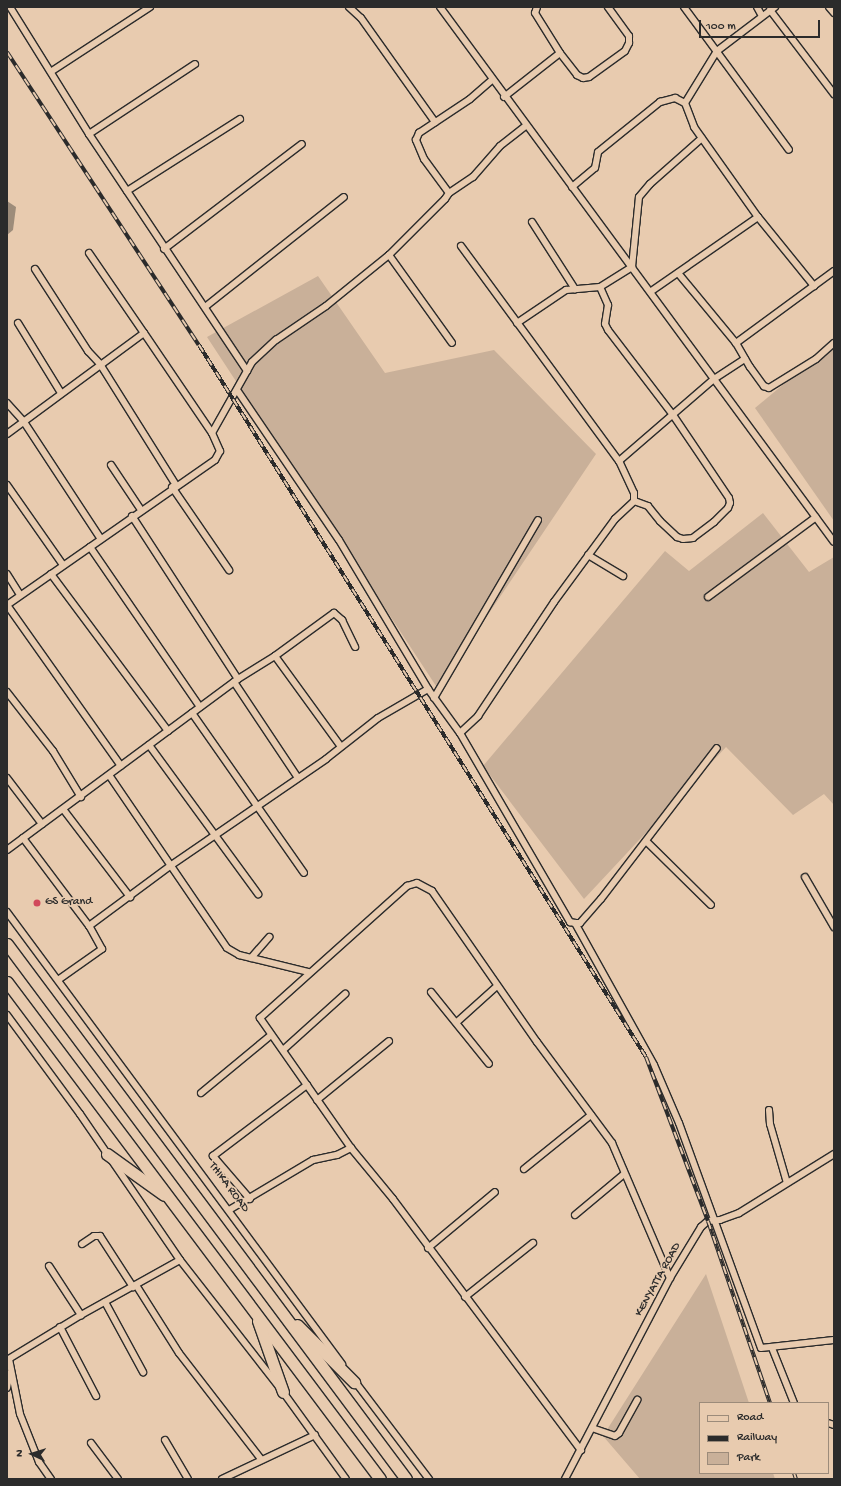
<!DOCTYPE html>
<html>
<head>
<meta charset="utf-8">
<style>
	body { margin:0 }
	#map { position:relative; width:841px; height:1486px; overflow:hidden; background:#e8cbaf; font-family:"Gochi Hand",sans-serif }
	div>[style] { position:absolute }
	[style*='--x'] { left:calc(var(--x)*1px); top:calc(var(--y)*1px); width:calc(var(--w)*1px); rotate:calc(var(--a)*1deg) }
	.green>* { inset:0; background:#c9b099 }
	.water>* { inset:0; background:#9d8c7a }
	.roads { filter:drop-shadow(1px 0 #2b2b2b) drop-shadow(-1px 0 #2b2b2b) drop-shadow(0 1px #2b2b2b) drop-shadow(0 -1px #2b2b2b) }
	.minor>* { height:6px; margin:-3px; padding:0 3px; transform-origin:3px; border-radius:3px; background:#e8cbaf }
	.trunk>* { height:11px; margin:-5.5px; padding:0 5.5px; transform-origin:5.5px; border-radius:5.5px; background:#e8cbaf }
	.rail>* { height:4px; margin-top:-2px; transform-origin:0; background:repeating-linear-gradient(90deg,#e8cbaf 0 8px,#2b2b2b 0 16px); box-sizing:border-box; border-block:1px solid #2b2b2b }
	.dots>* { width:11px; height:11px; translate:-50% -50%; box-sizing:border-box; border:2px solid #e8cbaf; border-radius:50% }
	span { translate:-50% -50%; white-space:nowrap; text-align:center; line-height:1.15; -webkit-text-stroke:3.5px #e8cbaf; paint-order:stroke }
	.poi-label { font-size:12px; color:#2b2b2b }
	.left { translate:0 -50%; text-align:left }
	.street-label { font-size:12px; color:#2b2b2b }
	.frame { position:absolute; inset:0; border:8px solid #2b2b2b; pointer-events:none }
	.legend { position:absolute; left:699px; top:1402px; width:130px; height:72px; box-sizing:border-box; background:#e8cbaf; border:1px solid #9c8b7a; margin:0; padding:5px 7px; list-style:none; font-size:12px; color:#2b2b2b }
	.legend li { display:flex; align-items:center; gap:8px; height:20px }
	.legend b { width:20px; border:1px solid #9c8b7a }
	.north { position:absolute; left:12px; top:1434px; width:40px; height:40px; -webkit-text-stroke:3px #e8cbaf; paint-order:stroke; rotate:274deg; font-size:11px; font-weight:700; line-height:16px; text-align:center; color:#2b2b2b }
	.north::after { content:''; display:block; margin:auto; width:14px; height:18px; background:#2b2b2b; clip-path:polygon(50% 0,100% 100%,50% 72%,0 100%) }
	.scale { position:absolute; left:699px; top:20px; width:121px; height:18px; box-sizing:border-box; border:2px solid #2b2b2b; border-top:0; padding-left:5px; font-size:12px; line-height:14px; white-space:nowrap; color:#2b2b2b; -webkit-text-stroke:3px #e8cbaf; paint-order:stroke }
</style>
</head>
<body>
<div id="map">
	<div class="green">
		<i style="clip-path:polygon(318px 276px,385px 373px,494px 350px,596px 454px,438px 689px,207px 337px)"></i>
		<i style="clip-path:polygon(834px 342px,834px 521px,755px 408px)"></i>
		<i style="clip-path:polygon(763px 513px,809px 572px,834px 557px,834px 805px,824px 794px,793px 815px,726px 747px,584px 899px,483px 766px,665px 551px,689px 571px)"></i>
		<i style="clip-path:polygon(706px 1274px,749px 1403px,700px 1403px,700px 1473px,773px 1473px,775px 1479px,640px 1479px,603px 1436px)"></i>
	</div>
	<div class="water">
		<i style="clip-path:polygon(7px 201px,16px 207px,13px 230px,7px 235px)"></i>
	</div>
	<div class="roads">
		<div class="minor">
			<i style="--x:10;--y:7;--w:150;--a:58.1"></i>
			<i style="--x:89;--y:134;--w:285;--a:56.3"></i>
			<i style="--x:349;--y:7;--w:16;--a:43"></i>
			<i style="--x:361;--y:18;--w:128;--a:54.6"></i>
			<i style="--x:440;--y:7;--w:664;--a:53.63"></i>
			<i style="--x:537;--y:7;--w:6;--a:108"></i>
			<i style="--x:535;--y:13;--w:47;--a:58"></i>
			<i style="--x:560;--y:53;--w:28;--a:52"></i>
			<i style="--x:577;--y:75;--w:7;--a:27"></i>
			<i style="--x:583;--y:78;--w:6;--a:-9"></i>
			<i style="--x:589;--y:77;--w:44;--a:-35.8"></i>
			<i style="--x:625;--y:51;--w:9;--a:-63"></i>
			<i style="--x:629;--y:43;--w:7;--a:-90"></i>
			<i style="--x:629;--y:36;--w:36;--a:-126"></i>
			<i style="--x:684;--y:7;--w:177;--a:53.7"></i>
			<i style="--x:757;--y:7;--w:10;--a:61"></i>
			<i style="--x:829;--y:7;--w:8;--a:50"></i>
			<i style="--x:770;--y:10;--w:106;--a:52.7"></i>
			<i style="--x:52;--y:71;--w:117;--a:-33.1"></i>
			<i style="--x:504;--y:97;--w:71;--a:-38.2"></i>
			<i style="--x:685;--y:103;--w:61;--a:-58.4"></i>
			<i style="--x:717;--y:51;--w:73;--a:-37.2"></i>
			<i style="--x:89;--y:134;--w:127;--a:-33.4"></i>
			<i style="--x:572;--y:187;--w:30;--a:-40"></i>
			<i style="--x:595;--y:168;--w:16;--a:-79"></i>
			<i style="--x:598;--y:152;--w:80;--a:-38.9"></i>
			<i style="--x:660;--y:102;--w:16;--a:-15"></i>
			<i style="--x:675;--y:98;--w:11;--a:27"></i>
			<i style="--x:685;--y:103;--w:26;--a:69"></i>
			<i style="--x:694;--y:127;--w:110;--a:54.6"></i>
			<i style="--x:758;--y:217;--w:131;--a:145.2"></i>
			<i style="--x:127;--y:191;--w:134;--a:-32.5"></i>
			<i style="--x:449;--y:193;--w:29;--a:-34"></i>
			<i style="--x:473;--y:177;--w:41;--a:-48.9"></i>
			<i style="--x:500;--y:146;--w:33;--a:-38"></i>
			<i style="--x:758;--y:217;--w:89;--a:50.9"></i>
			<i style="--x:532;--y:222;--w:80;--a:57.3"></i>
			<i style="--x:461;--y:246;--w:267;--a:53.7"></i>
			<i style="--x:164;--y:249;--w:173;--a:-37.3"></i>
			<i style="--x:89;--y:253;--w:97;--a:55.5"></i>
			<i style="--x:389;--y:255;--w:108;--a:54.4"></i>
			<i style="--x:35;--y:269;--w:98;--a:57.1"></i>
			<i style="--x:88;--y:351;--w:18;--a:47"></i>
			<i style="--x:100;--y:364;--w:143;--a:57.9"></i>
			<i style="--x:834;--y:271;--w:122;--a:143.7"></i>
			<i style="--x:736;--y:343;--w:28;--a:60"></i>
			<i style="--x:750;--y:367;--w:24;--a:54"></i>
			<i style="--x:764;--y:386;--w:5;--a:22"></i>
			<i style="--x:769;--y:388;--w:55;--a:-31.7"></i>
			<i style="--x:816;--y:359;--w:24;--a:-42"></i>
			<i style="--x:678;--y:273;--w:91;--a:50.4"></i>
			<i style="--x:600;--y:287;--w:20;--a:66"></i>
			<i style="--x:608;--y:305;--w:19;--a:99"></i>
			<i style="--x:605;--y:324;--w:7;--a:63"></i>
			<i style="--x:608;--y:330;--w:107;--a:52.6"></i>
			<i style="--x:673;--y:415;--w:100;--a:56"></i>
			<i style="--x:729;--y:498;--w:5;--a:79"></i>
			<i style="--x:730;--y:503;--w:5;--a:112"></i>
			<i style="--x:728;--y:508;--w:20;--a:135"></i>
			<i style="--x:714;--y:522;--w:26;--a:143"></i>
			<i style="--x:693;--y:538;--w:10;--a:174"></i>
			<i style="--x:683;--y:539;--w:6;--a:-162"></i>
			<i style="--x:677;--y:537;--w:23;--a:-137"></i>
			<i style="--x:660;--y:521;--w:19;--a:-129"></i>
			<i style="--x:648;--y:506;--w:15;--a:-160"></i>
			<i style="--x:205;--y:307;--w:177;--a:-38.4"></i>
			<i style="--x:18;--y:323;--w:82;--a:58.4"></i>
			<i style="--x:517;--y:323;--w:59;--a:-34"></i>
			<i style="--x:566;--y:290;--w:34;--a:-5"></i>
			<i style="--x:600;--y:287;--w:38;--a:-32"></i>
			<i style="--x:632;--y:267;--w:70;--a:-84.3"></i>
			<i style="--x:639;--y:197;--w:17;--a:-50"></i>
			<i style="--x:650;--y:184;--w:69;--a:-41.5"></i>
			<i style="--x:237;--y:390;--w:181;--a:55.8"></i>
			<i style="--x:339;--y:540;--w:174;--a:59.1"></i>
			<i style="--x:428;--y:689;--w:54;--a:54"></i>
			<i style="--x:460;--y:733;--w:25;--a:-43"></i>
			<i style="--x:478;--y:716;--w:137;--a:-56.3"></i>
			<i style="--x:554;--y:602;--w:103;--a:-53.7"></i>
			<i style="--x:615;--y:519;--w:26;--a:-43"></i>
			<i style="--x:634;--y:501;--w:8;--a:-90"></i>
			<i style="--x:634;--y:493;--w:35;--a:-115"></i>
			<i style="--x:619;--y:461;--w:125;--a:-40.8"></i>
			<i style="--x:714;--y:379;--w:37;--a:-33"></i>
			<i style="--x:7;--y:403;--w:25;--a:48"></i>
			<i style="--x:24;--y:422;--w:140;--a:56.7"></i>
			<i style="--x:212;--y:433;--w:81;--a:-60.6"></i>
			<i style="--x:252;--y:362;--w:33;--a:-43"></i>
			<i style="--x:276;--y:340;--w:60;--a:-34.2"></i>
			<i style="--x:326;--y:306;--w:81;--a:-39"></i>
			<i style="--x:389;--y:255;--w:79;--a:-45"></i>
			<i style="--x:445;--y:199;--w:7;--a:-56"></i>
			<i style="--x:449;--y:193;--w:42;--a:-126.3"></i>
			<i style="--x:424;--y:159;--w:21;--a:-113"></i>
			<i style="--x:416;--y:140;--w:8;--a:-67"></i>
			<i style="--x:419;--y:133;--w:61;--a:-33.7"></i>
			<i style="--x:470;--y:99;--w:29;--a:-41"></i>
			<i style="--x:7;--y:434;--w:170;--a:-36.4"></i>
			<i style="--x:144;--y:333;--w:121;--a:55.8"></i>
			<i style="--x:212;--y:433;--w:20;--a:66"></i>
			<i style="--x:220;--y:451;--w:10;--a:119"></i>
			<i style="--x:215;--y:460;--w:254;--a:145.1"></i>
			<i style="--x:111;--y:465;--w:54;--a:56.3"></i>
			<i style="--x:7;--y:485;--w:98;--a:55"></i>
			<i style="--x:172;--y:487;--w:101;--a:55.5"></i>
			<i style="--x:132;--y:516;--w:194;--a:57"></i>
			<i style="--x:90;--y:547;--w:194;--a:55.5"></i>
			<i style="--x:588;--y:555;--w:41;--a:31"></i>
			<i style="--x:7;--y:574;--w:25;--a:58"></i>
			<i style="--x:51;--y:574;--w:196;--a:53.3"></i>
			<i style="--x:708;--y:597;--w:134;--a:-36.5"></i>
			<i style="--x:7;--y:605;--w:197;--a:54.7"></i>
			<i style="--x:275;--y:656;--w:112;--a:54"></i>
			<i style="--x:234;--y:682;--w:115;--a:56.3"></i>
			<i style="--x:7;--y:692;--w:75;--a:52.1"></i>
			<i style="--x:53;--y:751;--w:54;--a:58.7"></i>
			<i style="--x:434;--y:698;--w:206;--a:-59.7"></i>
			<i style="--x:192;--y:713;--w:195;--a:55"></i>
			<i style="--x:460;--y:733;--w:219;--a:59.8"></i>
			<i style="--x:570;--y:922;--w:5;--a:11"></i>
			<i style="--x:575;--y:923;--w:5;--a:0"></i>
			<i style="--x:580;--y:923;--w:32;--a:-49"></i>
			<i style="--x:601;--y:899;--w:190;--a:-52.5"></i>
			<i style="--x:149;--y:745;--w:185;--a:53.8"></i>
			<i style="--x:109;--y:775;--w:209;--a:55.7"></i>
			<i style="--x:227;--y:948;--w:14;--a:30"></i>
			<i style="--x:239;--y:955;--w:72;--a:13.7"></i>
			<i style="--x:7;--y:778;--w:58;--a:52.7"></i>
			<i style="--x:63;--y:809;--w:111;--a:52.7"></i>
			<i style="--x:23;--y:838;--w:110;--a:53.1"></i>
			<i style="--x:646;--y:841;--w:91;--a:44.6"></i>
			<i style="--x:7;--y:850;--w:287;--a:-36.5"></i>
			<i style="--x:238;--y:679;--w:44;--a:-31.9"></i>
			<i style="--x:275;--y:656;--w:73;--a:-36.1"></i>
			<i style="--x:334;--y:613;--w:11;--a:41"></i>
			<i style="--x:342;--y:620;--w:30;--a:64"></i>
			<i style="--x:805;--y:877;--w:58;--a:59.9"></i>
			<i style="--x:7;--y:912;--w:563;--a:53.46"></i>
			<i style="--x:575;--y:923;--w:162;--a:60.9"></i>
			<i style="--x:654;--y:1065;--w:63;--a:66.7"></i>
			<i style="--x:679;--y:1123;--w:239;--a:70"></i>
			<i style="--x:761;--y:1348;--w:73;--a:-6.3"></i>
			<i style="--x:251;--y:958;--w:28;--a:-49"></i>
			<i style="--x:58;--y:980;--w:54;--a:-35.2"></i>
			<i style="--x:102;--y:949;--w:26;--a:-119"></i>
			<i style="--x:89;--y:926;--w:101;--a:-36.5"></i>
			<i style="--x:170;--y:866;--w:189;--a:-34.4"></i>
			<i style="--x:326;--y:759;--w:66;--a:-38.3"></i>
			<i style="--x:378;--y:718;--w:58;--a:-30.1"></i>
			<i style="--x:431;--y:992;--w:92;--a:51.1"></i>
			<i style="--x:7;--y:1015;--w:123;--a:53.6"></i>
			<i style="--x:80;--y:1114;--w:177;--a:55.6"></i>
			<i style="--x:180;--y:1260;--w:167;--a:52"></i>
			<i style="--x:283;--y:1392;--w:107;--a:54.1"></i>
			<i style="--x:457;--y:1022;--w:54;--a:-42"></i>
			<i style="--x:283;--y:1050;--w:84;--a:-42.1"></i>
			<i style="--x:201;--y:1093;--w:91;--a:-39.6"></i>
			<i style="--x:317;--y:1100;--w:93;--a:-39.3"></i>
			<i style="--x:769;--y:1110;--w:14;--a:86"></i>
			<i style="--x:770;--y:1124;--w:61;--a:73.9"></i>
			<i style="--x:351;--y:1148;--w:159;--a:-125"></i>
			<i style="--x:260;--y:1018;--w:198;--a:-41.9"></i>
			<i style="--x:407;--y:886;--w:10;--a:-17"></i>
			<i style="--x:417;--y:883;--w:17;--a:28"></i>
			<i style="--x:432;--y:891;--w:184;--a:55.2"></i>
			<i style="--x:537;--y:1042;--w:126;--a:53.4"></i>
			<i style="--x:612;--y:1143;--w:147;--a:66.8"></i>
			<i style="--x:524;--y:1169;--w:86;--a:-38.9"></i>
			<i style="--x:250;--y:1199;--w:57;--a:-130.7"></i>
			<i style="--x:213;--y:1156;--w:118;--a:-37.1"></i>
			<i style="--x:229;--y:1210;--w:98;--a:-30.8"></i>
			<i style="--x:313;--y:1160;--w:25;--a:-12"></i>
			<i style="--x:337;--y:1155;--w:16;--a:-27"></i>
			<i style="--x:351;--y:1148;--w:66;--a:50.5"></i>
			<i style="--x:393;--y:1199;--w:314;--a:53.2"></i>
			<i style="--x:575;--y:1215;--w:64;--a:-39.9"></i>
			<i style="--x:82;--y:1244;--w:14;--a:-34"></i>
			<i style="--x:94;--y:1236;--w:6;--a:0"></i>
			<i style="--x:100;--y:1236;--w:61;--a:57.1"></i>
			<i style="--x:428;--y:1248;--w:87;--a:-39.9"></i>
			<i style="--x:49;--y:1266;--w:59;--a:56.9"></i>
			<i style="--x:136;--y:1285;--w:80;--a:57.7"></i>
			<i style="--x:179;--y:1353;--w:134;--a:52.3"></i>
			<i style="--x:465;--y:1297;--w:87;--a:-38.5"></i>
			<i style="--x:105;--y:1302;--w:80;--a:61.5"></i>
			<i style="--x:60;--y:1327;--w:78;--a:62.4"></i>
			<i style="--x:772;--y:1348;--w:59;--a:68.2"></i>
			<i style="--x:9;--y:1359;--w:56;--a:78.7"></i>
			<i style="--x:20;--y:1414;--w:52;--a:68.4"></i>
			<i style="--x:39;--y:1462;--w:21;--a:55"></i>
			<i style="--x:7;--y:1360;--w:87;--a:-31.3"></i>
			<i style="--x:81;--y:1315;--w:113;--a:-29.1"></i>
			<i style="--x:353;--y:1379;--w:126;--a:52.8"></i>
			<i style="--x:7;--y:1388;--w:15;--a:-79"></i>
			<i style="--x:828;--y:1423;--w:6;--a:18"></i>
			<i style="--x:592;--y:1428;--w:24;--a:19"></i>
			<i style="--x:615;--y:1436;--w:5;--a:-37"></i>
			<i style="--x:619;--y:1433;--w:38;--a:-61"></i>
			<i style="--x:165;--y:1440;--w:45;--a:59.5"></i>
			<i style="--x:91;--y:1443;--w:45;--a:53.1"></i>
			<i style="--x:222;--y:1479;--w:103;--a:-25.3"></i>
			<i style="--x:565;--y:1479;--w:227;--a:-62.4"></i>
			<i style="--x:670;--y:1278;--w:60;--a:-58.7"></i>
			<i style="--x:701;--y:1227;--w:9;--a:-41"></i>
			<i style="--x:708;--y:1221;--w:12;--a:-5"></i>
			<i style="--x:720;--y:1220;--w:20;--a:-20"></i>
			<i style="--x:739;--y:1213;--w:112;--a:-31.8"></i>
		</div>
		<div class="trunk">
			<i style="--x:7;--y:944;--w:667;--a:53.28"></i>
			<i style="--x:7;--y:982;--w:621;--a:53.11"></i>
			<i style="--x:107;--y:1154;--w:70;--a:35.7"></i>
			<i style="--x:258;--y:1321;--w:75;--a:70.6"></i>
			<i style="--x:297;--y:1325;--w:81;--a:45"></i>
		</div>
	</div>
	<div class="rail">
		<i style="--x:7;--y:52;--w:350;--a:56.8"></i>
		<i style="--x:199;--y:345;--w:841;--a:57.88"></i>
		<i style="--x:646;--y:1057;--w:175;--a:69.3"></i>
		<i style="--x:708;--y:1221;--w:192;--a:71.2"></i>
		<i style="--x:794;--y:1473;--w:6;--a:72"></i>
	</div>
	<div class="dots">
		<i style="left:37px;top:903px;background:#d1495b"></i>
	</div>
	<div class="poi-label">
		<span class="left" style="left:45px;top:903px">GS Grand</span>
	</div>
	<div class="street-label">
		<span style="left:228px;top:1188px;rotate:53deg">THIKA ROAD</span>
		<span style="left:659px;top:1280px;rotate:-61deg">KENYATTA ROAD</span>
	</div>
	<div class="frame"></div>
	<ul class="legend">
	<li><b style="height:5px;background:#e8cbaf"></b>Road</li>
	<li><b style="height:5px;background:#2b2b2b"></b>Railway</li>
	<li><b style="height:11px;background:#c9b099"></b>Park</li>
	</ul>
	<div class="north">N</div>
	<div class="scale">100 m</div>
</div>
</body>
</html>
